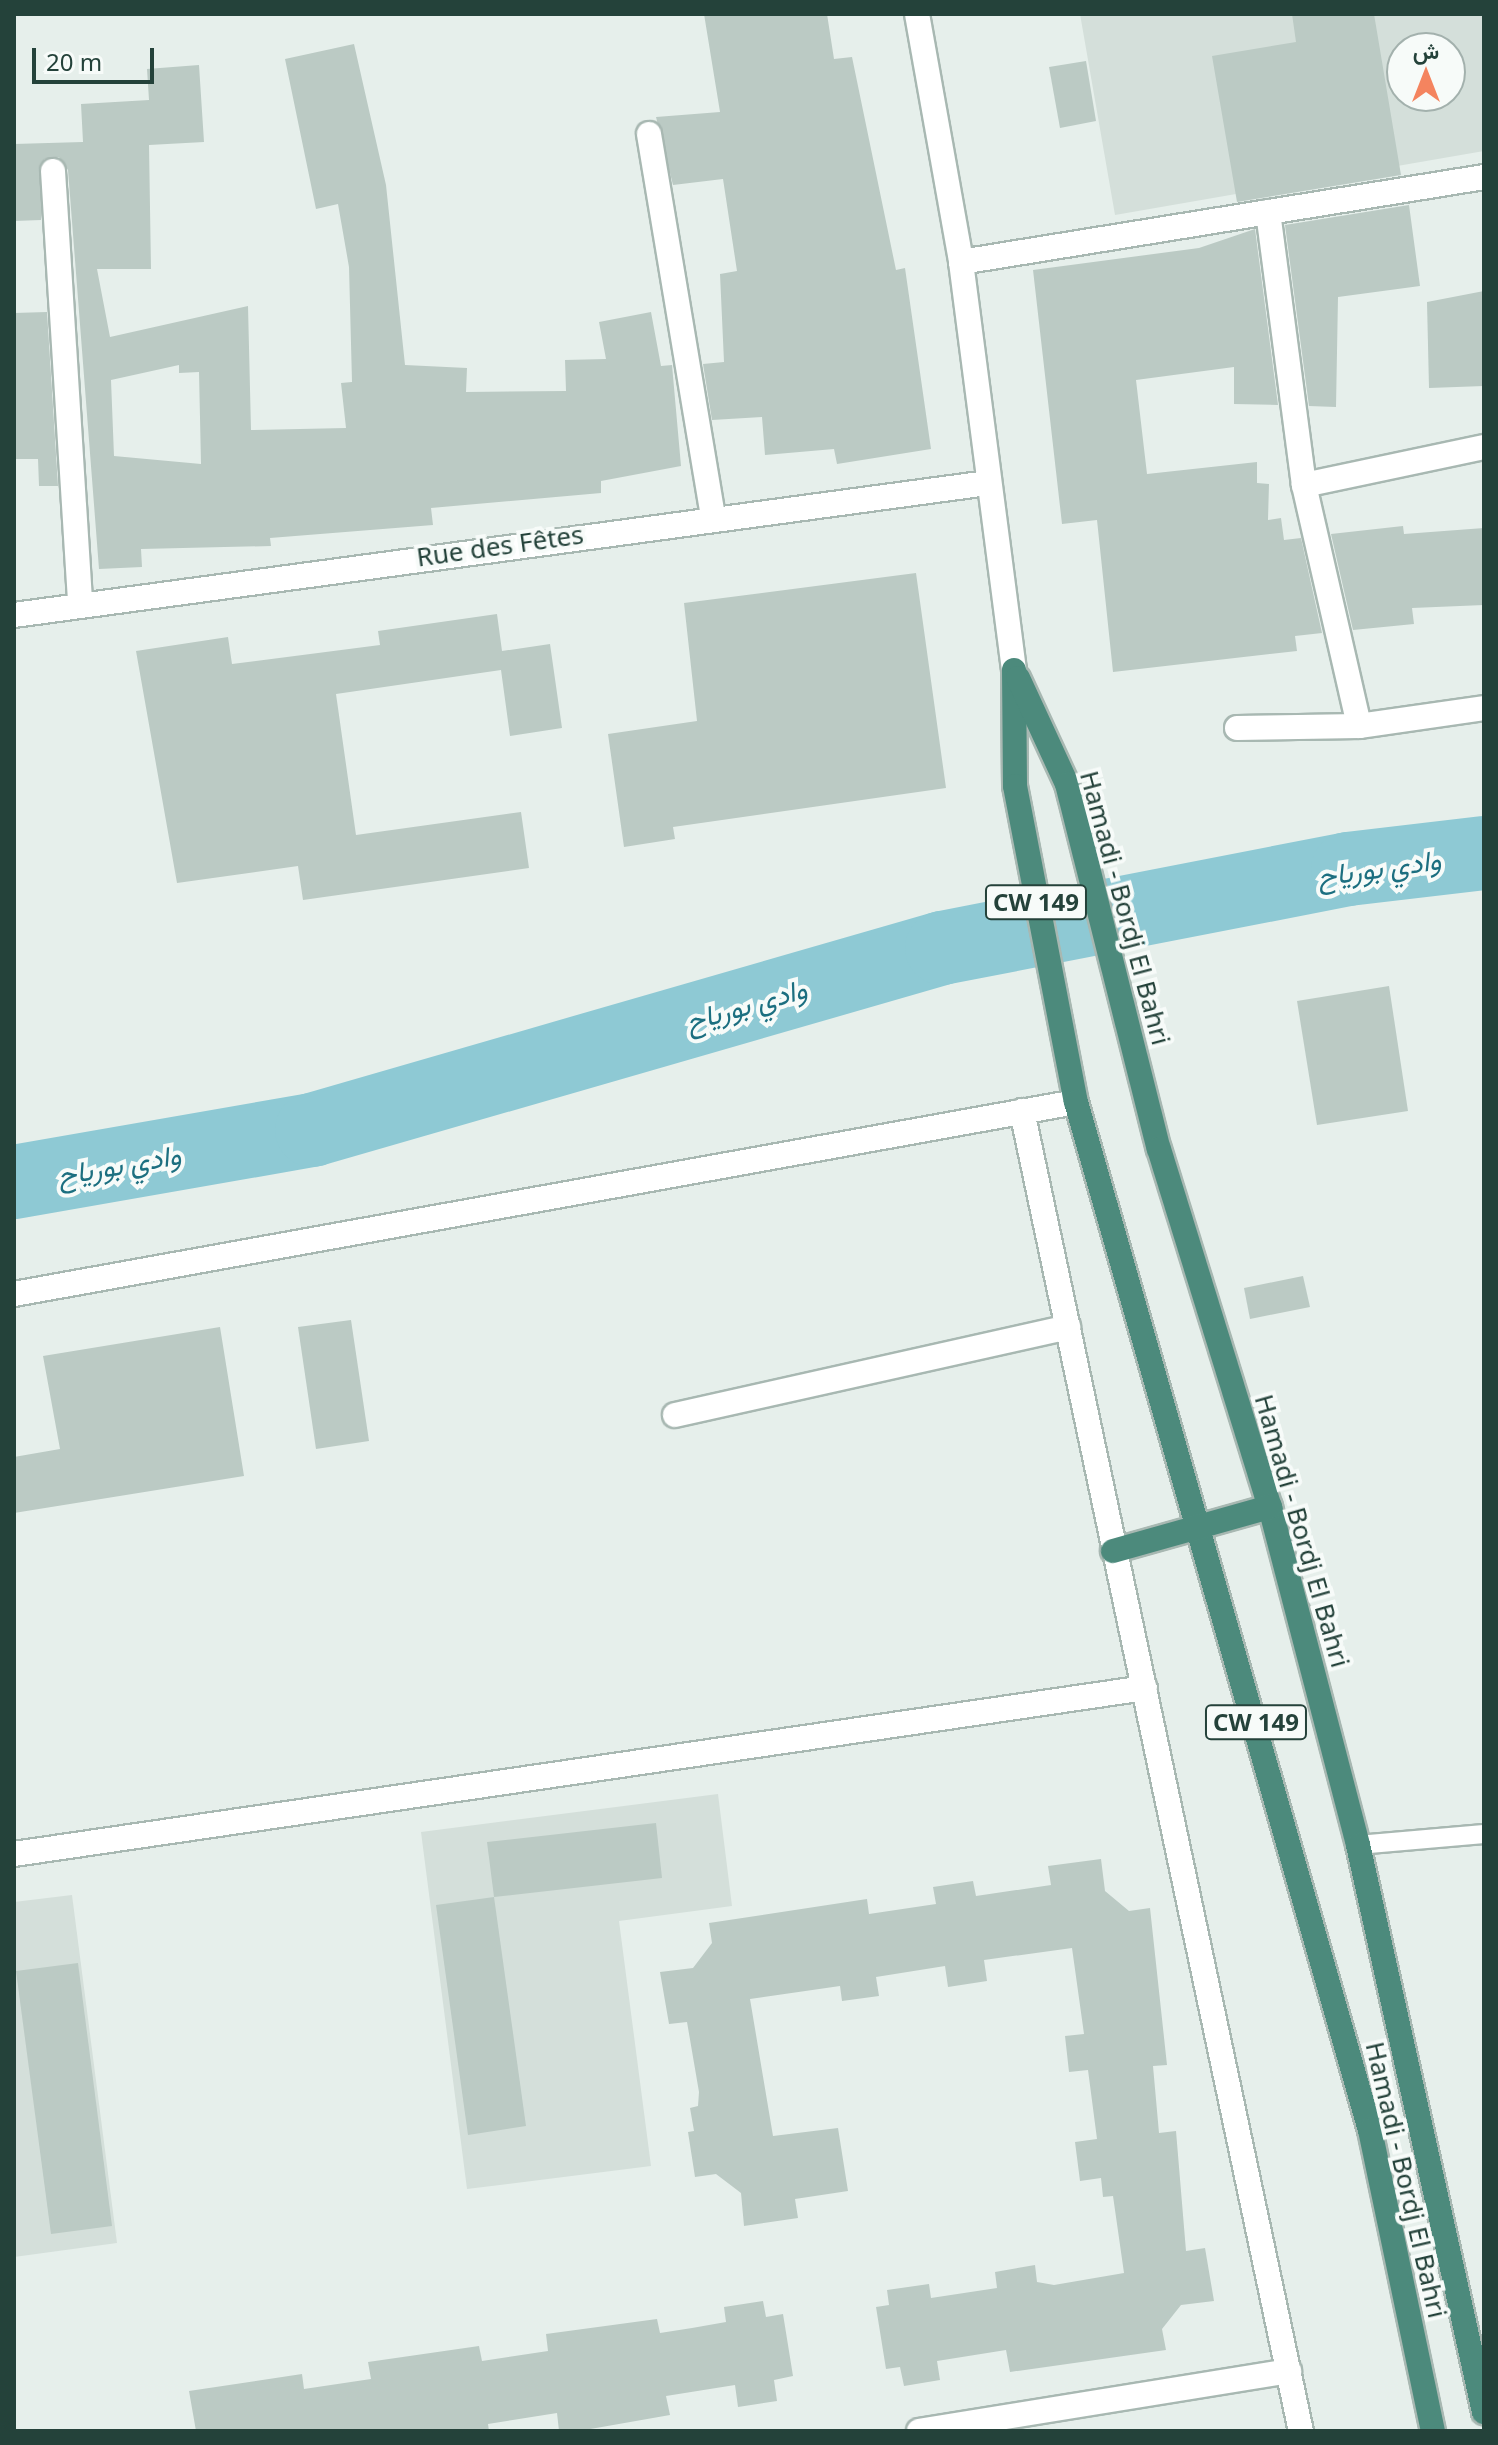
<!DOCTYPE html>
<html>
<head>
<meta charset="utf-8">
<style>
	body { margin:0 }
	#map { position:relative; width:1498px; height:2445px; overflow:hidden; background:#e6efeb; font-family:"Noto Sans",Vazirmatn,sans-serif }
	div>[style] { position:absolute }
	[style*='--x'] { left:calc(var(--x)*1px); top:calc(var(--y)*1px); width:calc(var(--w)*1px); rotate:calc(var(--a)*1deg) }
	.built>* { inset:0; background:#d4dfda }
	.river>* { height:74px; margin:-37px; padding:0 37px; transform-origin:37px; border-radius:37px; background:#8ec9d4 }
	.building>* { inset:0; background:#bbcac4 }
	.roads { filter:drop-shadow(2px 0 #a8b8b2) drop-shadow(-2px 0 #a8b8b2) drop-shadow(0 2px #a8b8b2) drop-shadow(0 -2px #a8b8b2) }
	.service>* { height:18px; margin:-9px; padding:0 9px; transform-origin:9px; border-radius:9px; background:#fff }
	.minor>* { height:24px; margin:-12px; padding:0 12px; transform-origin:12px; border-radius:12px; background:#fff }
	.secondary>* { height:24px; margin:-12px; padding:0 12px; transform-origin:12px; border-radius:12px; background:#fff }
	.trunk>* { height:24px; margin:-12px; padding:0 12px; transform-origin:12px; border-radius:12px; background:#4c8a7c }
	span { translate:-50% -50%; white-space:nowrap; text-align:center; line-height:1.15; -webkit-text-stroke:8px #f7fbf9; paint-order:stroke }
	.shield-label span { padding:2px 6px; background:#f7fbf9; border:2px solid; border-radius:6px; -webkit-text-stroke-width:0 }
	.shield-label { font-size:24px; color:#24423a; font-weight:700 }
	.street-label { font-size:26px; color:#24423a }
	.water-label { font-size:28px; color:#1c6f80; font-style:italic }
	.frame { position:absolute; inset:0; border:16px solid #24423a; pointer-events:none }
	.north { position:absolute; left:1386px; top:32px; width:80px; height:80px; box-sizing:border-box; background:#f7fbf9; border:2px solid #a3b1ad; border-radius:50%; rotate:0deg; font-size:22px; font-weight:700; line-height:32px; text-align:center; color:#24423a }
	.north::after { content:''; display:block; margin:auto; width:28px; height:36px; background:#f4845f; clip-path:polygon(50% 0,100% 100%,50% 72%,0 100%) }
	.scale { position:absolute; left:32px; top:48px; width:122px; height:36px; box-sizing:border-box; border:4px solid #24423a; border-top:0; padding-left:10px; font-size:24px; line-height:28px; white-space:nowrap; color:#24423a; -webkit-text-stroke:6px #f7fbf9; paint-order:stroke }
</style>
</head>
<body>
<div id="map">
	<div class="built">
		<i style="clip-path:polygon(evenodd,1080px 14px,1484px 14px,1484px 151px,1115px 215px,1080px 14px,1402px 48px,1450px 48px,1450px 96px,1402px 96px,1402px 48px)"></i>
		<i style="clip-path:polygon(718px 1794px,732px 1906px,619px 1921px,651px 2166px,467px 2189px,421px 1832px)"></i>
		<i style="clip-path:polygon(72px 1895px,117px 2243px,14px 2257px,14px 1902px)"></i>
	</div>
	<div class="river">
		<i style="--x:14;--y:1182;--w:303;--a:-9.9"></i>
		<i style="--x:312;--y:1130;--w:656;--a:-16.11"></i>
		<i style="--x:942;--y:948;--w:414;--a:-11"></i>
		<i style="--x:1348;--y:869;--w:137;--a:-6.7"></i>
	</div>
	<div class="building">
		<i style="clip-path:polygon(704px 14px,827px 14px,834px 59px,852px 57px,896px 270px,905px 268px,931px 449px,837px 464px,834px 449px,765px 455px,762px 417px,712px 420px,703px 364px,724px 362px,720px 274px,737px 271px,723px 179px,673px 185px,656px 117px,720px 112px)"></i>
		<i style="clip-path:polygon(1292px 14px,1374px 14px,1401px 175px,1237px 202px,1212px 56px,1296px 42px)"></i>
		<i style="clip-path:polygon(evenodd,354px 44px,386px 185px,405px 365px,467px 368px,466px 392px,566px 391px,565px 360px,606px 359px,599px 322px,651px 312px,661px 366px,672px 365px,681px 466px,601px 481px,601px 493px,431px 508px,433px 525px,270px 538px,271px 546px,141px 549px,142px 567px,99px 569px,68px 170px,59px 157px,44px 159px,41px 220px,14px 221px,14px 144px,83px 142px,81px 104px,149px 100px,147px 69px,199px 65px,204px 142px,149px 145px,151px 269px,97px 269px,110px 337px,248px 306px,251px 430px,346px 428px,341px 383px,352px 382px,349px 267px,338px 204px,316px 209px,285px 59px,354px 44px,179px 365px,179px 373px,199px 372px,201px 464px,114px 456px,111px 380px,179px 365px)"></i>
		<i style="clip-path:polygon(1086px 61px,1096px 121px,1060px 128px,1049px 67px)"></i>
		<i style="clip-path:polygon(1409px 205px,1420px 286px,1338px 297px,1336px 407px,1309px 406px,1285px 225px)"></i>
		<i style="clip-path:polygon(1255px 229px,1278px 405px,1234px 404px,1234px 367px,1136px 380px,1147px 474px,1257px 462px,1257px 483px,1269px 484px,1268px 520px,1281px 518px,1284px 540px,1301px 538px,1322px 633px,1295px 636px,1297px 651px,1113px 672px,1097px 520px,1062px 524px,1033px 270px,1199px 248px)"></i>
		<i style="clip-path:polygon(1484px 291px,1484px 386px,1429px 388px,1427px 302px)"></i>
		<i style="clip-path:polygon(47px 312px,58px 486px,39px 486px,38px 459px,14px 459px,14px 313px)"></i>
		<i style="clip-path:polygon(1403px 526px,1404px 534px,1484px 528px,1484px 605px,1412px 608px,1414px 624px,1353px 630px,1331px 534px)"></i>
		<i style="clip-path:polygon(916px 573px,946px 788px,673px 827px,675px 839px,624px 847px,608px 734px,697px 721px,684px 603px)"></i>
		<i style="clip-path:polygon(497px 614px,502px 651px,550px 644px,562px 728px,510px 736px,501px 670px,336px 694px,356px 835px,521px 812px,529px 868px,303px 900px,298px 866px,177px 883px,136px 651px,228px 637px,232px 664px,380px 645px,378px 631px)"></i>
		<i style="clip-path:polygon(1389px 986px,1408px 1111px,1317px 1125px,1297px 1001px)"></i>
		<i style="clip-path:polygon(1303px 1276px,1310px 1307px,1250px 1319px,1244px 1288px)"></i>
		<i style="clip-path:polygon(351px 1320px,369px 1441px,316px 1449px,298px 1327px)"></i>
		<i style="clip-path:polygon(220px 1327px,244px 1476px,14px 1513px,14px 1457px,60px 1449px,43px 1356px)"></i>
		<i style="clip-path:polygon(656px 1823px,662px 1878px,494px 1897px,487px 1842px)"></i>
		<i style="clip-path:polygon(1101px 1859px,1105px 1891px,1129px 1911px,1150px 1908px,1167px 2065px,1153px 2066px,1159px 2133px,1176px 2131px,1186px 2251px,1205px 2248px,1214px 2301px,1181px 2305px,1162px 2329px,1166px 2350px,1010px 2372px,1006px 2350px,937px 2361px,940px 2380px,904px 2386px,900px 2367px,886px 2369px,876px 2307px,889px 2305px,887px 2290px,929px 2284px,931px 2298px,997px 2288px,995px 2272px,1035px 2265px,1037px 2282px,1054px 2285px,1124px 2273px,1113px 2196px,1103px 2197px,1101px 2178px,1080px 2181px,1075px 2142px,1097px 2139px,1088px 2070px,1069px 2072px,1065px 2036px,1084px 2034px,1072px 1948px,984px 1960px,987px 1981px,948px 1987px,945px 1966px,876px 1977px,879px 1996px,842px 2001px,840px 1986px,750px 1999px,773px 2136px,838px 2128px,848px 2191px,795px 2199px,798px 2218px,744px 2226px,741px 2193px,716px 2174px,695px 2177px,688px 2132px,694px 2131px,690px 2108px,698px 2106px,699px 2092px,687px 2022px,669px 2024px,660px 1972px,693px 1968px,712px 1943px,709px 1923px,867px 1899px,869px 1914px,936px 1904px,933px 1887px,973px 1881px,976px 1896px,1051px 1885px,1048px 1866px)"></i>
		<i style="clip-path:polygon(494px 1897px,526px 2126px,468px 2135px,436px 1905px)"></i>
		<i style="clip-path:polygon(78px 1963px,112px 2226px,51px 2234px,16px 1971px)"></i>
		<i style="clip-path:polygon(763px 2301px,766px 2317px,783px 2314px,793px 2376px,774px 2380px,777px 2401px,738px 2407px,735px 2385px,666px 2396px,670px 2415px,579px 2431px,559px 2431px,557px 2413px,488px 2424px,489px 2431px,196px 2431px,189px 2391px,302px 2374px,304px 2389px,371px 2379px,368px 2362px,479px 2346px,482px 2361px,548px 2351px,546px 2334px,657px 2319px,660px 2333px,692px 2328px,726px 2322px,724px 2307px)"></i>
	</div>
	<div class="roads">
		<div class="service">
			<i style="--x:1358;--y:1845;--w:126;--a:-5"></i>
		</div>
		<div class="minor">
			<i style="--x:649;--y:134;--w:387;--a:80.5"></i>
			<i style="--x:53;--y:171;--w:434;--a:86.4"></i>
			<i style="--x:1268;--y:212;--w:275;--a:82.5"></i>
			<i style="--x:1304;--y:485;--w:247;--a:77.1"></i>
			<i style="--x:961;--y:262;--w:530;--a:-9.23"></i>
			<i style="--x:1304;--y:485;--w:184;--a:-11.9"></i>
			<i style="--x:14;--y:615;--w:983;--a:-7.72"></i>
			<i style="--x:1237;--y:728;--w:122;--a:-0.9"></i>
			<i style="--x:1359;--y:726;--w:126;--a:-8.2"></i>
			<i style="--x:1022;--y:1111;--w:1349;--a:78.07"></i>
			<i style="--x:14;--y:1294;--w:1079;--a:-10.25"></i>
			<i style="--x:675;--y:1415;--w:403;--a:-12.6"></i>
			<i style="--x:14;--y:1854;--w:1143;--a:-8.35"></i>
			<i style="--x:919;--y:2431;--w:375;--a:-9.2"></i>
		</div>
		<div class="secondary">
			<i style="--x:917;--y:14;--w:252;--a:79.9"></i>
			<i style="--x:961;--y:262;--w:411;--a:82.6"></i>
		</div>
		<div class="trunk">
			<i style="--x:1014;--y:670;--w:116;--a:89.5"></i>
			<i style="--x:1015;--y:786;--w:322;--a:79.1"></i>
			<i style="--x:1076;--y:1102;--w:1069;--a:74.04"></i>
			<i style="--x:1370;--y:2130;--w:308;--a:78.2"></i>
			<i style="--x:1018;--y:678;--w:117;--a:65.2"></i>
			<i style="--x:1067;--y:784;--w:376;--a:75.9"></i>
			<i style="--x:1159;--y:1149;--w:375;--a:72.8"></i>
			<i style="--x:1270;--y:1507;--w:349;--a:75.4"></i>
			<i style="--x:1358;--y:1845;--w:581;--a:77.47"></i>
			<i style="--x:1113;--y:1551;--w:163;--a:-15.7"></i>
		</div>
	</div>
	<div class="shield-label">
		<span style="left:1036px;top:902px">CW 149</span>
		<span style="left:1256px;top:1722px">CW 149</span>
	</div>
	<div class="street-label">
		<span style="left:500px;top:546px;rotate:-8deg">Rue des Fêtes</span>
		<span style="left:1125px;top:908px;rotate:75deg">Hamadi - Bordj El Bahri</span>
		<span style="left:1302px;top:1531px;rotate:74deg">Hamadi - Bordj El Bahri</span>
		<span style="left:1406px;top:2180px;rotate:77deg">Hamadi - Bordj El Bahri</span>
	</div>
	<div class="water-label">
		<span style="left:1379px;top:867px;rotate:-8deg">وادي بورياح</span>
		<span style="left:746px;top:1004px;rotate:-16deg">وادي بورياح</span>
		<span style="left:119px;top:1164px;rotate:-10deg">وادي بورياح</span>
	</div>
	<div class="frame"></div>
	<div class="north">ش</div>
	<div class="scale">20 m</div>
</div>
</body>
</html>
